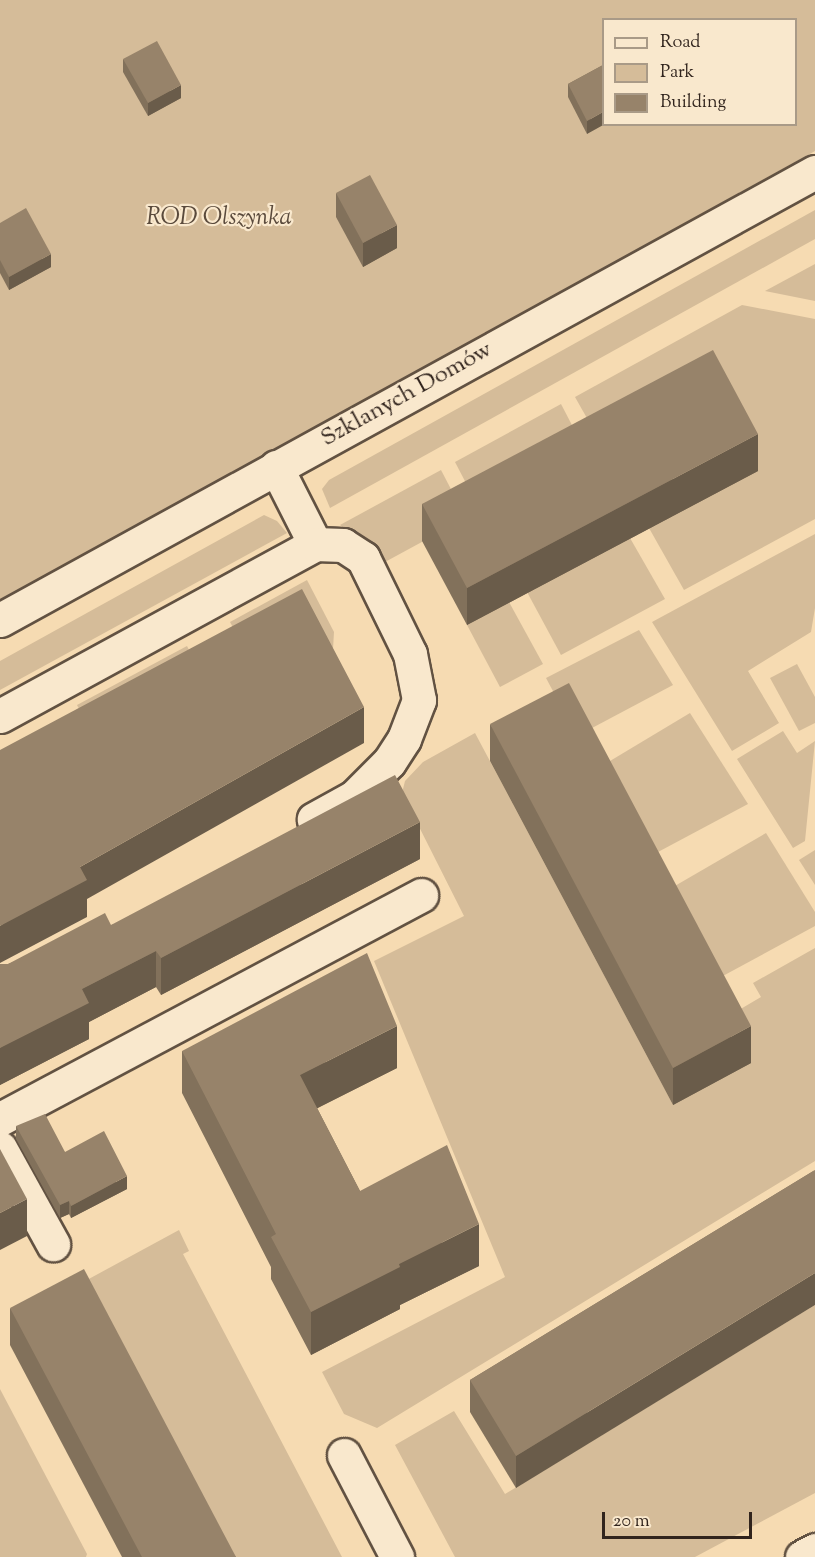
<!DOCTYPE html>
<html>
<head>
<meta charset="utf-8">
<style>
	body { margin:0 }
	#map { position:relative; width:815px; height:1557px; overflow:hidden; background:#f6dbb2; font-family:"Sorts Mill Goudy",serif }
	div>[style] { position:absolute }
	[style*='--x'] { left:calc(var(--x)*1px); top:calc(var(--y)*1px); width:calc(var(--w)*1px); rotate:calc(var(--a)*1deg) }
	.green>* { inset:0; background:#d5bc99 }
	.roads { filter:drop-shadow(2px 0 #625242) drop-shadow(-2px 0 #625242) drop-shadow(0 2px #625242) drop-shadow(0 -2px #625242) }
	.minor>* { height:33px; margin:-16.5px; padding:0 16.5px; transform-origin:16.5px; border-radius:16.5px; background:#f9e8cd }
	.wall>* { inset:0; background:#82715b }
	.shaded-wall>* { inset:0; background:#6a5c4a }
	.building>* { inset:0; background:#97836a }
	span { translate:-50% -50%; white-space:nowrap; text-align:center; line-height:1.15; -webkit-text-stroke:4.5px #f9e8cd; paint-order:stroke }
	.park-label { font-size:24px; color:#5a4a3c; font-style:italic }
	.street-label { font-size:24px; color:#31241d }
	.legend { position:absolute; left:602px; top:18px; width:195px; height:108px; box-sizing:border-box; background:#f9e8cd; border:2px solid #a99a87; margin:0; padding:8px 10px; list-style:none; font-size:18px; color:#31241d }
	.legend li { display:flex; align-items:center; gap:12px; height:30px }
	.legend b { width:30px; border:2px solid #a99a87 }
	.scale { position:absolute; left:602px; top:1512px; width:150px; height:27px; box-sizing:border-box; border:3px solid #31241d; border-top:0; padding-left:8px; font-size:18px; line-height:21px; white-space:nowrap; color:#31241d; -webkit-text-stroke:4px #f9e8cd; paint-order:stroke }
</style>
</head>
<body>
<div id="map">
	<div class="green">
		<i style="clip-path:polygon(evenodd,0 0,815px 0,815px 151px,0 602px,0 0,604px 20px,796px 20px,796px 124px,604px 124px,604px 20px)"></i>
		<i style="clip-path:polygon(815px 210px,815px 239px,330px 508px,322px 489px,329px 480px)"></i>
		<i style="clip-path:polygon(815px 264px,815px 301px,765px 291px)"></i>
		<i style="clip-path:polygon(742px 305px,815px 319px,815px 519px,684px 590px,575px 397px)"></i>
		<i style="clip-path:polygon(561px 404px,587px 454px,480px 510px,455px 462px)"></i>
		<i style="clip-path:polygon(441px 470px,466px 518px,385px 562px,340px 525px)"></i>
		<i style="clip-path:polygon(264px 515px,277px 521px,287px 533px,0 690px,0 661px)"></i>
		<i style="clip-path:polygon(815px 534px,815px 608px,811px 632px,748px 671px,779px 723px,732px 751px,652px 622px)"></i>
		<i style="clip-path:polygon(630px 538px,665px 599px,561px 655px,527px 592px)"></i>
		<i style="clip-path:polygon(307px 580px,334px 632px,333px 649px,237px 635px,230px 622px)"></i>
		<i style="clip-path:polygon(509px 602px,543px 664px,500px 687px,467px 625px)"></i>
		<i style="clip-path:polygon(639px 630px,673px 685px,577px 736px,546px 678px)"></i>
		<i style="clip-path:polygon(187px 646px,198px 668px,88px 726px,77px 705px)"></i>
		<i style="clip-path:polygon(797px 664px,815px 697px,815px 723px,799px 731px,770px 678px)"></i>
		<i style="clip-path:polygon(690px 713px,748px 804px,643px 860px,595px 770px)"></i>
		<i style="clip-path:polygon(783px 731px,797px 753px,815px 741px,805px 841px,793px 848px,737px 759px)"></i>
		<i style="clip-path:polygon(475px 733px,673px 1105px,727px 1017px,761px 997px,753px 983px,815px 948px,815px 1161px,377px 1428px,344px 1414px,322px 1372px,505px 1277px,374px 961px,464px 916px,402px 793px,405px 781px,423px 762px)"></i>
		<i style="clip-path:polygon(766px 833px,815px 912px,815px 926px,708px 984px,661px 894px)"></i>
		<i style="clip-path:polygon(815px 850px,815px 885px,799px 860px)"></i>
		<i style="clip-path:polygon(179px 1230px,189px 1251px,183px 1254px,342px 1557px,216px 1557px,74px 1287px)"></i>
		<i style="clip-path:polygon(815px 1305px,815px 1493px,695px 1557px,455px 1557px,395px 1445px,454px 1411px,505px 1494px)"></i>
		<i style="clip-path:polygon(0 1389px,87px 1554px,86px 1557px,0 1557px)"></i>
	</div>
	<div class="roads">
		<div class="minor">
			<i style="--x:276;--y:467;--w:86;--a:63.1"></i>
			<i style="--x:0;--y:620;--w:930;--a:-28.8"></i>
			<i style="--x:0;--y:716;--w:359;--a:-28.6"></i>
			<i style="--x:315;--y:544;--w:28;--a:2"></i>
			<i style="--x:343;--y:545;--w:24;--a:33"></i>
			<i style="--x:363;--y:558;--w:107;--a:63.9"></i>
			<i style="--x:410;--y:654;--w:47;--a:78.9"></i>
			<i style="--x:419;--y:700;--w:42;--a:111"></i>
			<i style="--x:404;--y:739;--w:27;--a:123"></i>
			<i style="--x:389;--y:762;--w:49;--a:135"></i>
			<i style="--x:354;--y:797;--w:46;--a:151.2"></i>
			<i style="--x:0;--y:1119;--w:477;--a:-28"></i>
			<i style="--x:0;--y:1148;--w:110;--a:61.1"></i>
			<i style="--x:344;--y:1455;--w:115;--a:62.5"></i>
			<i style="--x:802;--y:1557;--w:15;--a:-28"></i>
		</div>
	</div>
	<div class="wall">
		<i style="clip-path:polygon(123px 59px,181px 98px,148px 116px,123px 72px)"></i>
		<i style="clip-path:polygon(603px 65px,587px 134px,568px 97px,568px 84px)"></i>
		<i style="clip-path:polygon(336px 193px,397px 248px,363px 267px,336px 217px)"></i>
		<i style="clip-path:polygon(0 223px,51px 267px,9px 290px,0 273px)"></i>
		<i style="clip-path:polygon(758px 471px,467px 625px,422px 541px,422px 504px)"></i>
		<i style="clip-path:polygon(490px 724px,751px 1063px,673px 1105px,490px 761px)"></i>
		<i style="clip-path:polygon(420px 859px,161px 995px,156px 987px,89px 1022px,89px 1039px,0 1085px,0 964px,8px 964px,111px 925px)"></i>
		<i style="clip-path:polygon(182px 1051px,397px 1068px,317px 1108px,360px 1191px,479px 1266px,400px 1305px,400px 1309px,311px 1355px,271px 1279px,271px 1267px,182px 1093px)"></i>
		<i style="clip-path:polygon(16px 1126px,65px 1152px,127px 1189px,71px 1218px,69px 1214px,60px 1218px,16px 1139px)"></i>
		<i style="clip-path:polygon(815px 1170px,516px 1488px,470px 1412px,470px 1380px)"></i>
		<i style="clip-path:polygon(10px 1308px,236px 1557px,122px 1557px,10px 1345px)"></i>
	</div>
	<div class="shaded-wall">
		<i style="clip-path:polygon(181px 85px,181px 98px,148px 116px,148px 103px)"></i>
		<i style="clip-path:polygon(603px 112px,603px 124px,605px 124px,587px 134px,587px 121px)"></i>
		<i style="clip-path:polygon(397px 225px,397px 248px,363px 267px,363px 243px)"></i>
		<i style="clip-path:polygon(51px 254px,51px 267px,9px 290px,9px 277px)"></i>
		<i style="clip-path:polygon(758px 434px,758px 471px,467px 625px,467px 588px)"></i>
		<i style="clip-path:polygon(364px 707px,364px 743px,87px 899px,87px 917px,0 963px,0 926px,80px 867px)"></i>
		<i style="clip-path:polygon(420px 822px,420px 859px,161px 995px,161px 958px)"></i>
		<i style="clip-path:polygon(156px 951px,156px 987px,89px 1022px,89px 1039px,0 1085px,0 1048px,82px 989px)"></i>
		<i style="clip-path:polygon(397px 1026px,397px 1068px,300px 1117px,300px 1075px)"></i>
		<i style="clip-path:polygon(751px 1026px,751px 1063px,673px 1105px,673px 1068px)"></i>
		<i style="clip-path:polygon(127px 1176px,127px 1189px,71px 1218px,71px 1206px)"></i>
		<i style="clip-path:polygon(27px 1199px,27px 1236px,0 1250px,0 1213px)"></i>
		<i style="clip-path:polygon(69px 1201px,69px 1214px,60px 1218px,60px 1205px)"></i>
		<i style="clip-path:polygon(479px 1224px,479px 1266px,400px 1305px,400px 1309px,311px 1355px,311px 1312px,399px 1264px)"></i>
		<i style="clip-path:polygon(815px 1273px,815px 1305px,516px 1488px,516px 1456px)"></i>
	</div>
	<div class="building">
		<i style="clip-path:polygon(157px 41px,181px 85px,148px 103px,123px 59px)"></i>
		<i style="clip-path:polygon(603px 65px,603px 112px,587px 121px,568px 84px)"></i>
		<i style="clip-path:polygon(370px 175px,397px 225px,363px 243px,336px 193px)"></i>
		<i style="clip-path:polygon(26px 208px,51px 254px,9px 277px,0 260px,0 223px)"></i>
		<i style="clip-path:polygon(713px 350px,758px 434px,467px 588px,422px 504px)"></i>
		<i style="clip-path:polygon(302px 589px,364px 707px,80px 867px,87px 880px,0 926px,0 750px)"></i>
		<i style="clip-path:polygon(569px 683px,751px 1026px,673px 1068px,490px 724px)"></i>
		<i style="clip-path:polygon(395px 775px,420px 822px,161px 958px,156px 951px,82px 989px,89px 1003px,0 1048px,0 964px,8px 964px,105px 913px,111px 925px)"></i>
		<i style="clip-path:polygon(367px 953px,397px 1026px,300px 1075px,360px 1191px,447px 1145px,479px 1224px,399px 1264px,400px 1267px,311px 1312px,271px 1237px,276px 1234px,182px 1051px)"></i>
		<i style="clip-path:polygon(45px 1114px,65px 1152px,104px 1131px,127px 1176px,71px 1206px,69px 1201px,60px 1205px,16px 1126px)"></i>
		<i style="clip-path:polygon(0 1149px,27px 1199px,0 1213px)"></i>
		<i style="clip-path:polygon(815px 1170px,815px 1273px,516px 1456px,470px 1380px)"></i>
		<i style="clip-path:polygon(84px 1269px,236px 1557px,142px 1557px,10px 1308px)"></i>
	</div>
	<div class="park-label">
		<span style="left:219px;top:219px">ROD Olszynka</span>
	</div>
	<div class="street-label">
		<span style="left:407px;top:395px;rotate:-29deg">Szklanych Domów</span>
	</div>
	<ul class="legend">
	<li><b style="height:8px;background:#f9e8cd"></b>Road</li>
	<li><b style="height:16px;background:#d5bc99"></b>Park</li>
	<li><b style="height:16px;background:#97836a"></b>Building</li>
	</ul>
	<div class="scale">20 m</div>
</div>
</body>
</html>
